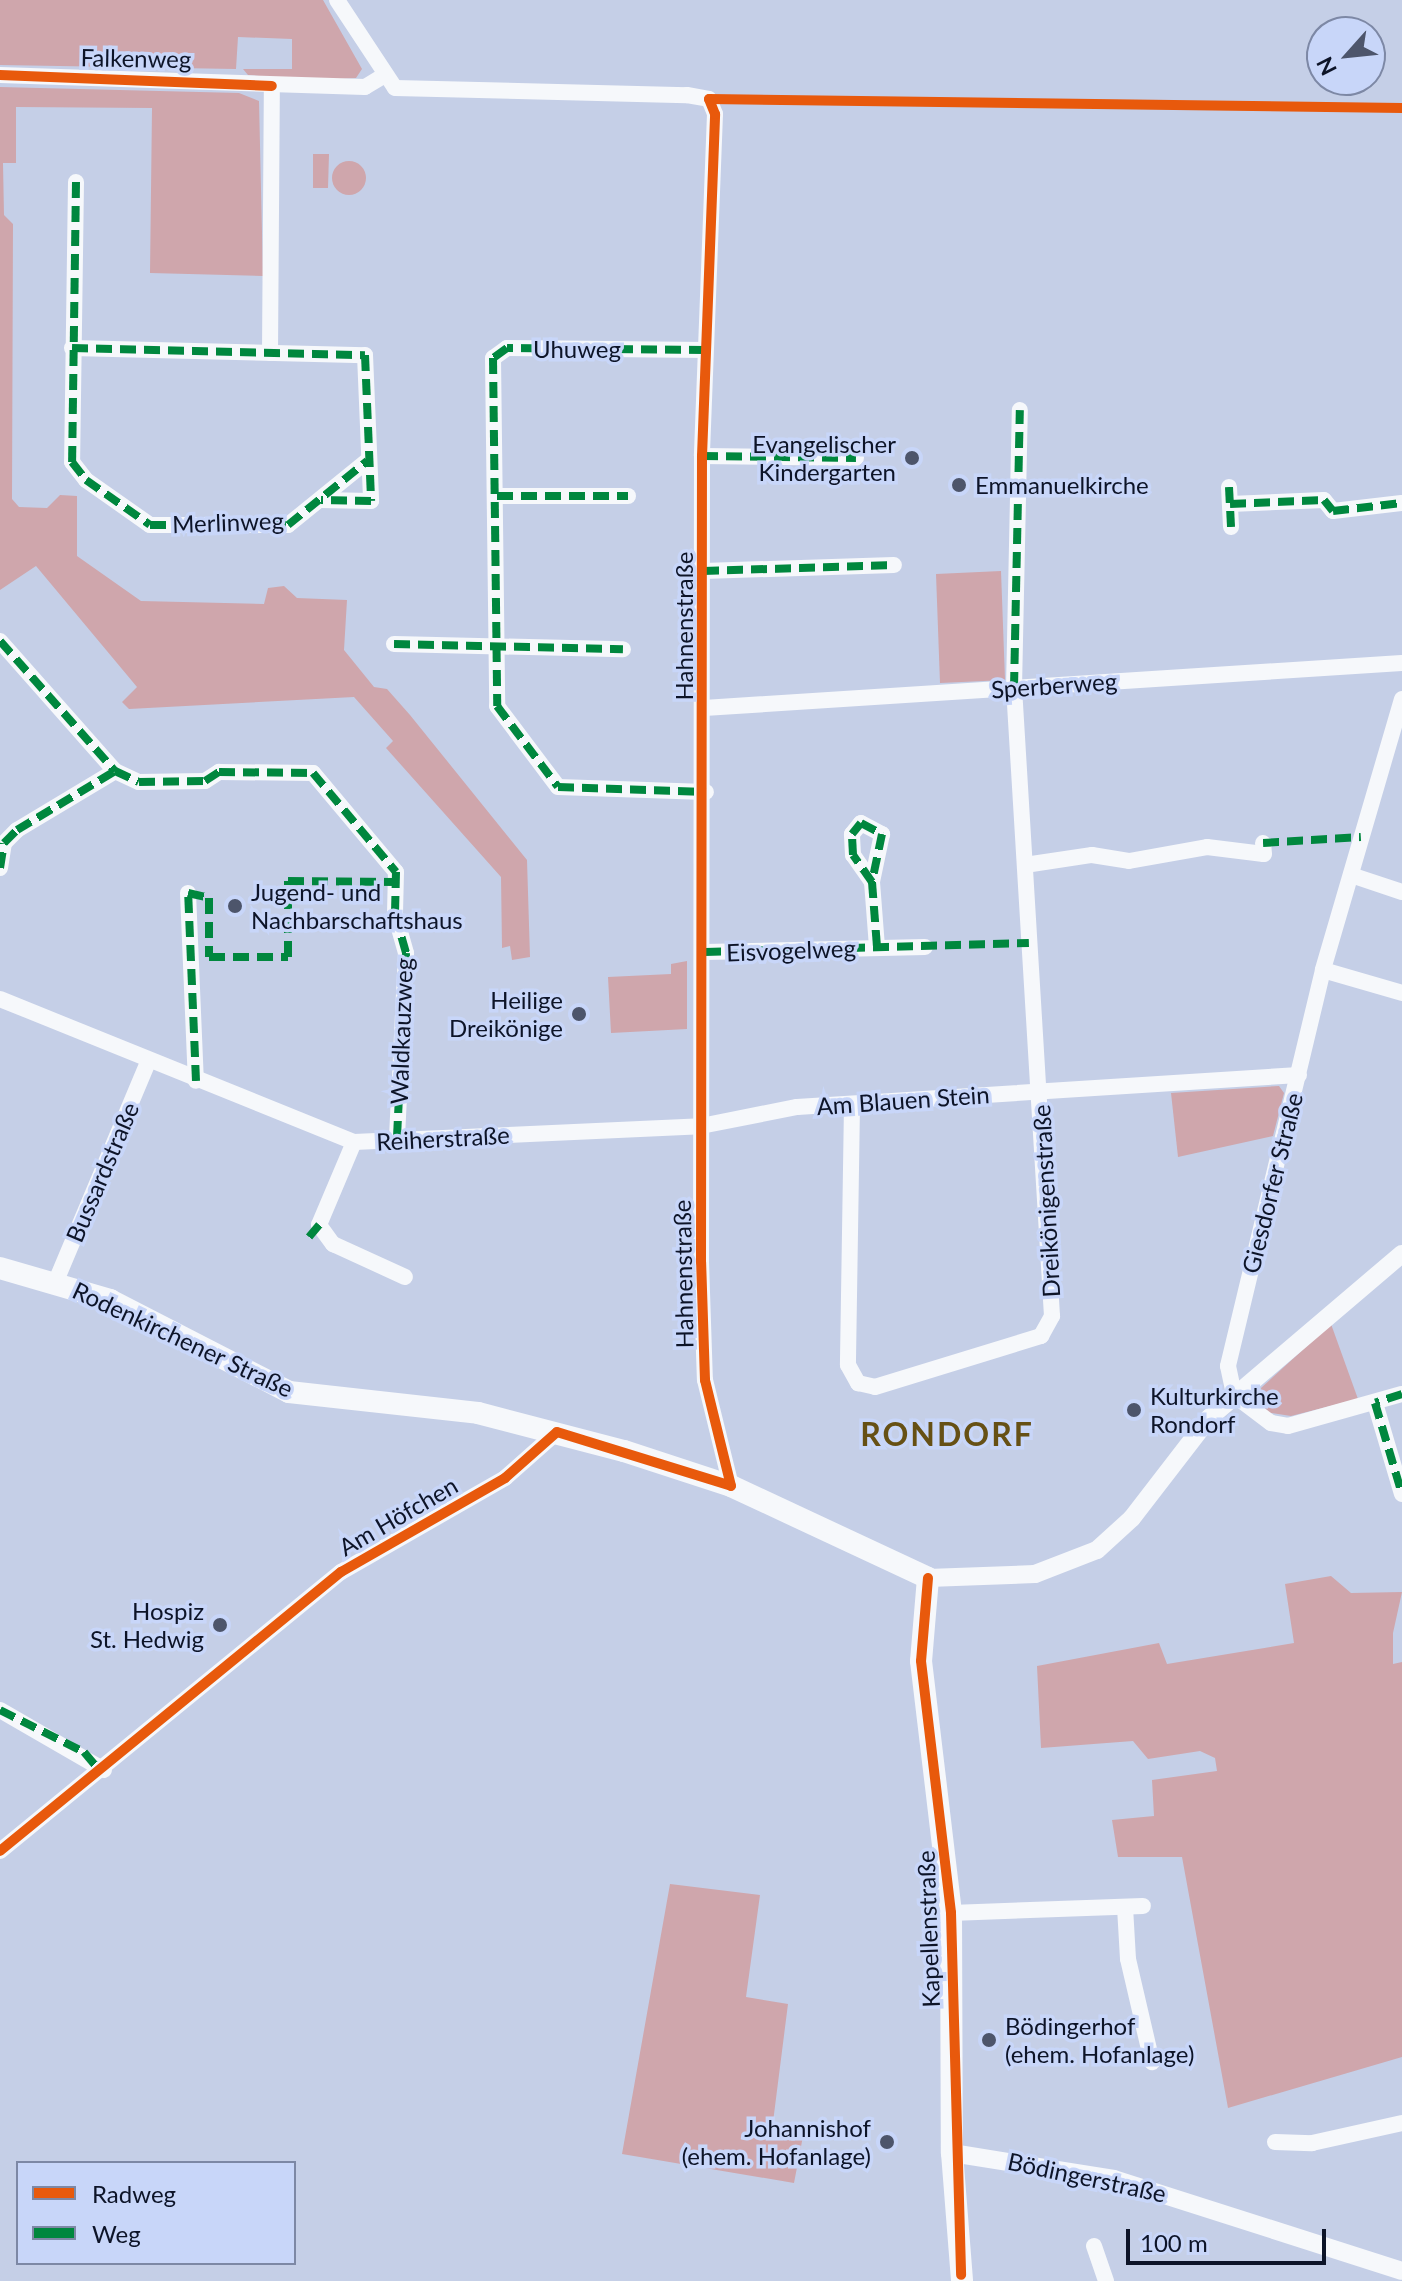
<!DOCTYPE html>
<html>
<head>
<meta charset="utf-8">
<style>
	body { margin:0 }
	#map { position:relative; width:1402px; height:2281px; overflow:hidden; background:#c5cfe7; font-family:Lato,sans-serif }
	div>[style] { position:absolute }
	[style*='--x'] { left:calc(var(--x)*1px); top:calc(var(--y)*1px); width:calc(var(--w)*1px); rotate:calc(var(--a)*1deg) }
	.green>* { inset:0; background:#cfa6ac }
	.round { border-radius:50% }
	.minor>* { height:16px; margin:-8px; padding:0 8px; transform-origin:8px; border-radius:8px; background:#f6f8fb }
	.tertiary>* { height:18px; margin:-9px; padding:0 9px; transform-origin:9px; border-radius:9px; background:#f6f8fb }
	.secondary>* { height:22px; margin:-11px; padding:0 11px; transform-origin:11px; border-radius:11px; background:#f6f8fb }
	.quiet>* { height:8px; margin-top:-4px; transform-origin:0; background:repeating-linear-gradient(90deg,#00873e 0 16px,transparent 0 24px) }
	.cycleway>* { height:10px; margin:-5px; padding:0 5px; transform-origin:5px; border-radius:5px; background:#e8590c }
	.dots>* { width:22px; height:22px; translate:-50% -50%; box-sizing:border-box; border:4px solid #c8d6f9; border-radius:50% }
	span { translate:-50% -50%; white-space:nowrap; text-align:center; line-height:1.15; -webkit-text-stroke:7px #c8d6f9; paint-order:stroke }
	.street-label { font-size:24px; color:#0d1428 }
	.poi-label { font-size:24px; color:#0d1428 }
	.right { translate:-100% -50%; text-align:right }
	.left { translate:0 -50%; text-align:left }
	.district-label { font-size:32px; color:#665015; font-weight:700; letter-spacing:2px }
	.legend { position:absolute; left:16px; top:2161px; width:280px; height:104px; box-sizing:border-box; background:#c8d6f9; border:2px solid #7d88a5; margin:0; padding:10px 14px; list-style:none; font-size:24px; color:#0d1428 }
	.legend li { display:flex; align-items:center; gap:16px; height:40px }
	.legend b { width:40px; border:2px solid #7d88a5 }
	.north { position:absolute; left:1306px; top:16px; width:80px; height:80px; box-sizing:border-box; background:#c8d6f9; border:2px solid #7d88a5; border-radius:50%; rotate:243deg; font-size:22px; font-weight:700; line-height:32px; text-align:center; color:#0d1428 }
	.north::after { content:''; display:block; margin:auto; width:28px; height:36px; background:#4d556b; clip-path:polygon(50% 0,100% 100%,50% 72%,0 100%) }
	.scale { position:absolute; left:1126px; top:2229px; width:200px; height:36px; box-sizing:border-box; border:4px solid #0d1428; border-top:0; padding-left:10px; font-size:24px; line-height:28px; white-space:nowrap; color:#0d1428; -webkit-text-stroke:6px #c8d6f9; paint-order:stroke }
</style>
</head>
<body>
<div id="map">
	<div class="green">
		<i style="clip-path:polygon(0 0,323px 0,362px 69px,356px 78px,307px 81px,248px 75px,243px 69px,292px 69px,292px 39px,238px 37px,236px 69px,0 65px)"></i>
		<i style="clip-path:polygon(0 87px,239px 93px,259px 101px,263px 276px,150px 273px,152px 108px,16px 107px,16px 163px,3px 163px,4px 215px,13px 224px,12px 499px,19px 507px,47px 508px,60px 495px,77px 496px,77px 556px,141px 601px,264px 604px,268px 588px,284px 586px,297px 598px,347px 600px,344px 650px,374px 687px,387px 689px,410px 715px,527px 860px,530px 957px,512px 960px,510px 946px,502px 948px,501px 877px,386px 748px,393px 741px,354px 697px,129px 709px,122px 702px,137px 687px,36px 566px,0 590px)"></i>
		<i style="clip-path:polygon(313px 154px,329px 154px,328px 188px,313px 188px)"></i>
		<i class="round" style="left:332px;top:161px;width:34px;height:34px"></i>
		<i style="clip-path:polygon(1001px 571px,1005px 680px,940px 683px,936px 574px)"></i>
		<i style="clip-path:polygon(687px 961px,687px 1029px,611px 1033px,608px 977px,671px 974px,671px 964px)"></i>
		<i style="clip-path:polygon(1279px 1086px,1284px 1093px,1273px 1136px,1178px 1157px,1171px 1093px)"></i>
		<i style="clip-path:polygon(1331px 1324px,1358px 1399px,1291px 1416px,1265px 1412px,1261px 1388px)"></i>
		<i style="clip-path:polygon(1331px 1576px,1351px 1593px,1402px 1592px,1393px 1633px,1393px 1664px,1402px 1662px,1402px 2057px,1228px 2108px,1182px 1857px,1118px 1857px,1112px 1820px,1154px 1816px,1152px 1780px,1217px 1771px,1215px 1758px,1200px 1751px,1148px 1759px,1133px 1741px,1041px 1748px,1037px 1666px,1159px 1643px,1167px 1664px,1294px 1643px,1285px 1584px)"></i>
		<i style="clip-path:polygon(670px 1884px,760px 1895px,746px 1997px,788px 2004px,773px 2122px,804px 2131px,794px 2183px,622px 2154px)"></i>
	</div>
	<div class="minor">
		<i style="--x:337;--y:0;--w:105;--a:56.6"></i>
		<i style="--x:395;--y:88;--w:292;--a:1.4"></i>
		<i style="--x:687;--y:95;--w:22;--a:10"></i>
		<i style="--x:709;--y:99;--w:16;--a:68"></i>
		<i style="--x:715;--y:114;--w:342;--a:92.2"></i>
		<i style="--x:702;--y:456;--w:806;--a:90.07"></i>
		<i style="--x:701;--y:1262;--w:118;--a:88.1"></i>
		<i style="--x:705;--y:1380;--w:109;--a:76.2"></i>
		<i style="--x:0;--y:75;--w:365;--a:1.9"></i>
		<i style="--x:365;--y:87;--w:21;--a:-31"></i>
		<i style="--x:76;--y:182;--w:280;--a:90.8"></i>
		<i style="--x:72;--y:462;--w:23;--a:52"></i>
		<i style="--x:86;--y:480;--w:78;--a:35.1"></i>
		<i style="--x:150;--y:525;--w:138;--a:0"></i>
		<i style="--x:288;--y:525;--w:102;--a:-39"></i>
		<i style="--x:72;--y:348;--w:293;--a:1.4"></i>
		<i style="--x:365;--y:355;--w:146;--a:87.6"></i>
		<i style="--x:371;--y:501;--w:50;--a:-178.9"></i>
		<i style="--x:705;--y:350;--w:198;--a:-179.4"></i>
		<i style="--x:507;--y:348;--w:17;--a:144"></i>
		<i style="--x:493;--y:358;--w:348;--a:89.3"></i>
		<i style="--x:497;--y:706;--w:101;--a:53"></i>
		<i style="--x:558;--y:787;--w:148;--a:1.9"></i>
		<i style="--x:270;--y:353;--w:267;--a:-89.6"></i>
		<i style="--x:702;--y:456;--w:154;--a:0.7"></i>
		<i style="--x:1229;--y:487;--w:40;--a:87.1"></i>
		<i style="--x:497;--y:496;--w:131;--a:0"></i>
		<i style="--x:1230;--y:504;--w:94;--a:-2.4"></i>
		<i style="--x:1324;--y:500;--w:14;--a:51"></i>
		<i style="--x:1333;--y:511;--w:69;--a:-6.6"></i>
		<i style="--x:703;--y:571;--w:191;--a:-1.8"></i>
		<i style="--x:0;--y:641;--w:174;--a:48.5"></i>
		<i style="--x:115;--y:771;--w:26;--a:25"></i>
		<i style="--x:139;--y:782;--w:66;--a:-0.9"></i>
		<i style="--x:205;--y:781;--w:17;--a:-33"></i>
		<i style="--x:219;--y:772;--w:94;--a:0.6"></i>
		<i style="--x:313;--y:773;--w:129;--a:50"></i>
		<i style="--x:396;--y:872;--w:42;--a:91.4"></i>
		<i style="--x:395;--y:914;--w:41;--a:74.2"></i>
		<i style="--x:406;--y:953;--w:187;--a:92.8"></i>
		<i style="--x:394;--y:644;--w:229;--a:1.3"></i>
		<i style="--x:1402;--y:699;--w:282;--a:106.3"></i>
		<i style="--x:1323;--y:970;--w:407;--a:103.5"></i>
		<i style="--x:1228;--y:1366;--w:30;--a:78"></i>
		<i style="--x:1234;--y:1395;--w:46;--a:37.1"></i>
		<i style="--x:1271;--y:1423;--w:17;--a:10"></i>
		<i style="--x:1288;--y:1426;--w:118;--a:-15.7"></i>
		<i style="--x:704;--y:708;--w:699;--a:-3.69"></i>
		<i style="--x:1025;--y:865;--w:68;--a:-8.5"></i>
		<i style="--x:1092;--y:855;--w:37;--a:9"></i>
		<i style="--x:1129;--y:861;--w:79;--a:-10.2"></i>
		<i style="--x:1207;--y:847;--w:57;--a:7"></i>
		<i style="--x:1264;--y:854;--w:11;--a:-95"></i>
		<i style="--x:0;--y:868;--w:25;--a:-81"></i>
		<i style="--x:4;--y:843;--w:18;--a:-45"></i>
		<i style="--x:17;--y:830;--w:114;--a:-31"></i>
		<i style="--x:1351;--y:875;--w:54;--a:18.4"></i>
		<i style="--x:872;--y:882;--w:33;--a:-125"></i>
		<i style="--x:853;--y:855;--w:21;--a:-93"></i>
		<i style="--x:852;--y:834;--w:14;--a:-51"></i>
		<i style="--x:861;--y:823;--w:24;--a:28"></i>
		<i style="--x:882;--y:834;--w:49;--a:101.8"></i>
		<i style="--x:872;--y:882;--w:65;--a:85.6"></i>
		<i style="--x:188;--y:893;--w:188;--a:87.6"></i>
		<i style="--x:705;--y:952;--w:220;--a:-1.3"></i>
		<i style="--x:1323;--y:970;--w:82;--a:16.2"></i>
		<i style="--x:0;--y:999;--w:382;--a:22"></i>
		<i style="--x:354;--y:1142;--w:347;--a:-2.6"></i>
		<i style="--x:701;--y:1126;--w:98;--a:-11.2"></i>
		<i style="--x:797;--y:1107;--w:503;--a:-3.65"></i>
		<i style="--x:852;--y:1105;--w:260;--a:90.9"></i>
		<i style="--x:848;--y:1365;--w:21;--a:61"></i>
		<i style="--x:858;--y:1383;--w:17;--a:13"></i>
		<i style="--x:875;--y:1387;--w:174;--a:-17.1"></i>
		<i style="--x:1041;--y:1336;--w:23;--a:-61"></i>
		<i style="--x:1052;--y:1316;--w:629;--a:-93.46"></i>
		<i style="--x:1014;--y:688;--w:278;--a:-88.8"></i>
		<i style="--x:354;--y:1142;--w:90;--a:112.9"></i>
		<i style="--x:319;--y:1225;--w:24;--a:54"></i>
		<i style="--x:333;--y:1244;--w:79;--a:24.6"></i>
		<i style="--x:56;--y:1281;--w:238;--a:-67.2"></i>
		<i style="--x:1375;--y:1403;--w:95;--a:73.5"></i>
		<i style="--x:0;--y:1710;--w:120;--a:30"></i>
		<i style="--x:0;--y:1851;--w:441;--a:-39.3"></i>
		<i style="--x:341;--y:1572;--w:189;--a:-29.8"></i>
		<i style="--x:505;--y:1478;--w:69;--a:-41.5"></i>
		<i style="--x:1125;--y:1907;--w:52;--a:86.7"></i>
		<i style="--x:1128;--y:1959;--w:106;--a:76.9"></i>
		<i style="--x:951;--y:1913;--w:192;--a:-2.1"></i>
		<i style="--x:1275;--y:2142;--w:37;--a:2"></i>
		<i style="--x:1312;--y:2143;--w:92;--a:-12.5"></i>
		<i style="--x:1094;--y:2246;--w:37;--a:71"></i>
	</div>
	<div class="tertiary">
		<i style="--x:928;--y:1578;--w:107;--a:-2.1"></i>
		<i style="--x:1035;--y:1574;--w:66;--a:-21.2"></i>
		<i style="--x:1097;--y:1550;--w:47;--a:-42.4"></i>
		<i style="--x:1132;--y:1518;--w:126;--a:-52.4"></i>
		<i style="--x:1209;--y:1418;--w:253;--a:-40.4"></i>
		<i style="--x:952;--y:2153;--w:164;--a:9.1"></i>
		<i style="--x:1114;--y:2179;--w:302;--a:17.7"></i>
	</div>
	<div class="secondary">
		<i style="--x:0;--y:1268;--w:115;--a:16.2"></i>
		<i style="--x:110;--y:1300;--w:201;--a:27.2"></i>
		<i style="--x:289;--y:1392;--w:190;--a:6.3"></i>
		<i style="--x:478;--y:1413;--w:151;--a:14.6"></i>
		<i style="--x:624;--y:1451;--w:113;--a:18.1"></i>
		<i style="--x:731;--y:1486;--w:217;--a:25"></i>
		<i style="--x:928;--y:1578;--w:83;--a:94.8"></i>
		<i style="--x:921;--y:1661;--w:254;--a:83.2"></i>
		<i style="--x:951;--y:1913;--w:240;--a:89.8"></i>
		<i style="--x:952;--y:2153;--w:128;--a:85.5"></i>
	</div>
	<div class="quiet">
		<i style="--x:76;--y:182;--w:280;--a:90.8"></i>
		<i style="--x:72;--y:462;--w:23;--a:52"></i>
		<i style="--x:86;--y:480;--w:78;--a:35.1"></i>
		<i style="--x:150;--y:525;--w:138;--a:0"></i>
		<i style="--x:288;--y:525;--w:102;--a:-39"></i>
		<i style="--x:72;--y:348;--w:293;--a:1.4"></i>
		<i style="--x:365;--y:355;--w:146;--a:87.6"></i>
		<i style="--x:371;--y:501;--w:50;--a:-178.9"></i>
		<i style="--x:705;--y:350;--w:198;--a:-179.4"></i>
		<i style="--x:507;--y:348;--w:17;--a:144"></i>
		<i style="--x:493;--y:358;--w:348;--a:89.3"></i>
		<i style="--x:497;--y:706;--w:101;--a:53"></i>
		<i style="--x:558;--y:787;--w:148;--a:1.9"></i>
		<i style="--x:702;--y:456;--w:154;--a:0.7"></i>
		<i style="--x:1229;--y:487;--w:40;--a:87.1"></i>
		<i style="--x:497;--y:496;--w:131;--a:0"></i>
		<i style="--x:1230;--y:504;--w:94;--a:-2.4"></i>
		<i style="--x:1324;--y:500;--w:14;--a:51"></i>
		<i style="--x:1333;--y:511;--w:69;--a:-6.6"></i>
		<i style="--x:703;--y:571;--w:191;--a:-1.8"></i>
		<i style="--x:0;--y:641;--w:174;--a:48.5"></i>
		<i style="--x:115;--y:771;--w:26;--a:25"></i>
		<i style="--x:139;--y:782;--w:66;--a:-0.9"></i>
		<i style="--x:205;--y:781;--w:17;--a:-33"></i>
		<i style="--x:219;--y:772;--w:94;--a:0.6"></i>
		<i style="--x:313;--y:773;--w:129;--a:50"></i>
		<i style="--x:396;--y:872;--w:42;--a:91.4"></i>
		<i style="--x:395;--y:914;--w:41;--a:74.2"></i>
		<i style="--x:406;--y:953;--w:187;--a:92.8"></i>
		<i style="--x:394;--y:644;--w:229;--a:1.3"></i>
		<i style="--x:1014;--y:688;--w:278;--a:-88.8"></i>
		<i style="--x:1263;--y:843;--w:98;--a:-3.5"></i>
		<i style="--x:0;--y:868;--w:25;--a:-81"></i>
		<i style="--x:4;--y:843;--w:18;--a:-45"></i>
		<i style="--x:17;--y:830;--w:114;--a:-31"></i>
		<i style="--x:872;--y:882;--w:33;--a:-125"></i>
		<i style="--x:853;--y:855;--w:21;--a:-93"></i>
		<i style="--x:852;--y:834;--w:14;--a:-51"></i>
		<i style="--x:861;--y:823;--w:24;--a:28"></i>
		<i style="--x:882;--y:834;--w:49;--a:101.8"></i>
		<i style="--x:872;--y:882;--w:65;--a:85.6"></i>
		<i style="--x:705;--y:952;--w:324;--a:-1.6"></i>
		<i style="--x:196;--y:1081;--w:188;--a:-92.4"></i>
		<i style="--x:188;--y:893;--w:22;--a:13"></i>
		<i style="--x:209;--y:898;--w:59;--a:90"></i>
		<i style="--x:209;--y:957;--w:79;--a:0"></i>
		<i style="--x:288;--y:957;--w:76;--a:-90"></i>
		<i style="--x:288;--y:881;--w:107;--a:0.5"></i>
		<i style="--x:309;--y:1237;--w:16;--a:-50"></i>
		<i style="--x:1402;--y:1394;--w:28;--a:162"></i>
		<i style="--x:1375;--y:1403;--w:95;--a:73.5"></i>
		<i style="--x:0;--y:1710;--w:94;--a:26.6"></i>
		<i style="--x:84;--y:1752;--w:26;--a:50"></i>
	</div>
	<div class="cycleway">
		<i style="--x:0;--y:75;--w:272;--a:2.3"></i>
		<i style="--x:928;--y:1578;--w:83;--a:94.8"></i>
		<i style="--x:921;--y:1661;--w:254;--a:83.2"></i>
		<i style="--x:951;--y:1913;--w:362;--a:88.4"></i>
		<i style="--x:0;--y:1851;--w:441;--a:-39.3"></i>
		<i style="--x:341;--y:1572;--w:189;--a:-29.8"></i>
		<i style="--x:505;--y:1478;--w:69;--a:-41.5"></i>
		<i style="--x:557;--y:1432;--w:182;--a:17.2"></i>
		<i style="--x:731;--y:1486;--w:109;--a:-103.8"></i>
		<i style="--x:705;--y:1380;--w:118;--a:-91.9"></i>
		<i style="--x:701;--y:1262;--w:806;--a:-89.93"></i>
		<i style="--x:702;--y:456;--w:342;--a:-87.8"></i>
		<i style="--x:715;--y:114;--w:16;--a:-112"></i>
		<i style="--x:709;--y:99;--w:693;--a:0.74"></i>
	</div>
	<div class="dots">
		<i style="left:912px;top:458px;background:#4d556b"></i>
		<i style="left:959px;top:485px;background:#4d556b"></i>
		<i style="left:235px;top:906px;background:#4d556b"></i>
		<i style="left:579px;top:1014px;background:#4d556b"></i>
		<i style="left:1134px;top:1410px;background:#4d556b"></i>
		<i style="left:220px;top:1625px;background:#4d556b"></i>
		<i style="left:989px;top:2040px;background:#4d556b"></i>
		<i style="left:887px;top:2142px;background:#4d556b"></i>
	</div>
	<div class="street-label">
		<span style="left:136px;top:58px;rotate:1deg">Falkenweg</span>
		<span style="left:577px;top:349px">Uhuweg</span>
		<span style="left:228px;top:522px;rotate:-2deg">Merlinweg</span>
		<span style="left:684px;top:626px;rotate:-90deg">Hahnenstraße</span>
		<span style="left:1054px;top:685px;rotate:-4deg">Sperberweg</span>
		<span style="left:791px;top:950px;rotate:-2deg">Eisvogelweg</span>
		<span style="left:401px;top:1031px;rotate:-88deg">Waldkauzweg</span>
		<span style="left:903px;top:1100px;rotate:-4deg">Am Blauen Stein</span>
		<span style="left:443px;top:1138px;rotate:-3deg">Reiherstraße</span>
		<span style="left:102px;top:1172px;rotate:-67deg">Bussardstraße</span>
		<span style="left:1272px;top:1183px;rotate:-76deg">Giesdorfer Straße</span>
		<span style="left:1046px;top:1201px;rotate:-93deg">Dreikönigenstraße</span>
		<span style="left:683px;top:1274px;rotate:-91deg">Hahnenstraße</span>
		<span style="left:183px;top:1339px;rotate:25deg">Rodenkirchener Straße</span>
		<span style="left:398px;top:1516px;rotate:-30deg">Am Höfchen</span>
		<span style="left:928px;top:1929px;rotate:-92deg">Kapellenstraße</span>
		<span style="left:1087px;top:2177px;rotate:12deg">Bödingerstraße</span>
	</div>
	<div class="poi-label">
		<span class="right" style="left:896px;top:458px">Evangelischer<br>Kindergarten</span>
		<span class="left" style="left:975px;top:485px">Emmanuelkirche</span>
		<span class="left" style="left:251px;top:906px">Jugend- und<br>Nachbarschaftshaus</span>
		<span class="right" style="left:563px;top:1014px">Heilige<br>Dreikönige</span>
		<span class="left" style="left:1150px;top:1410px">Kulturkirche<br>Rondorf</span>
		<span class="right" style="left:204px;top:1625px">Hospiz<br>St. Hedwig</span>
		<span class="left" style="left:1005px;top:2040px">Bödingerhof<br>(ehem. Hofanlage)</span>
		<span class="right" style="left:871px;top:2142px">Johannishof<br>(ehem. Hofanlage)</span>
	</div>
	<div class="district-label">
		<span style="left:947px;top:1434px">RONDORF</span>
	</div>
	<ul class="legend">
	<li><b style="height:10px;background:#e8590c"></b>Radweg</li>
	<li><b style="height:10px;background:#00873e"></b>Weg</li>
	</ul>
	<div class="north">N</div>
	<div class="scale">100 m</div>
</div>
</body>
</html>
